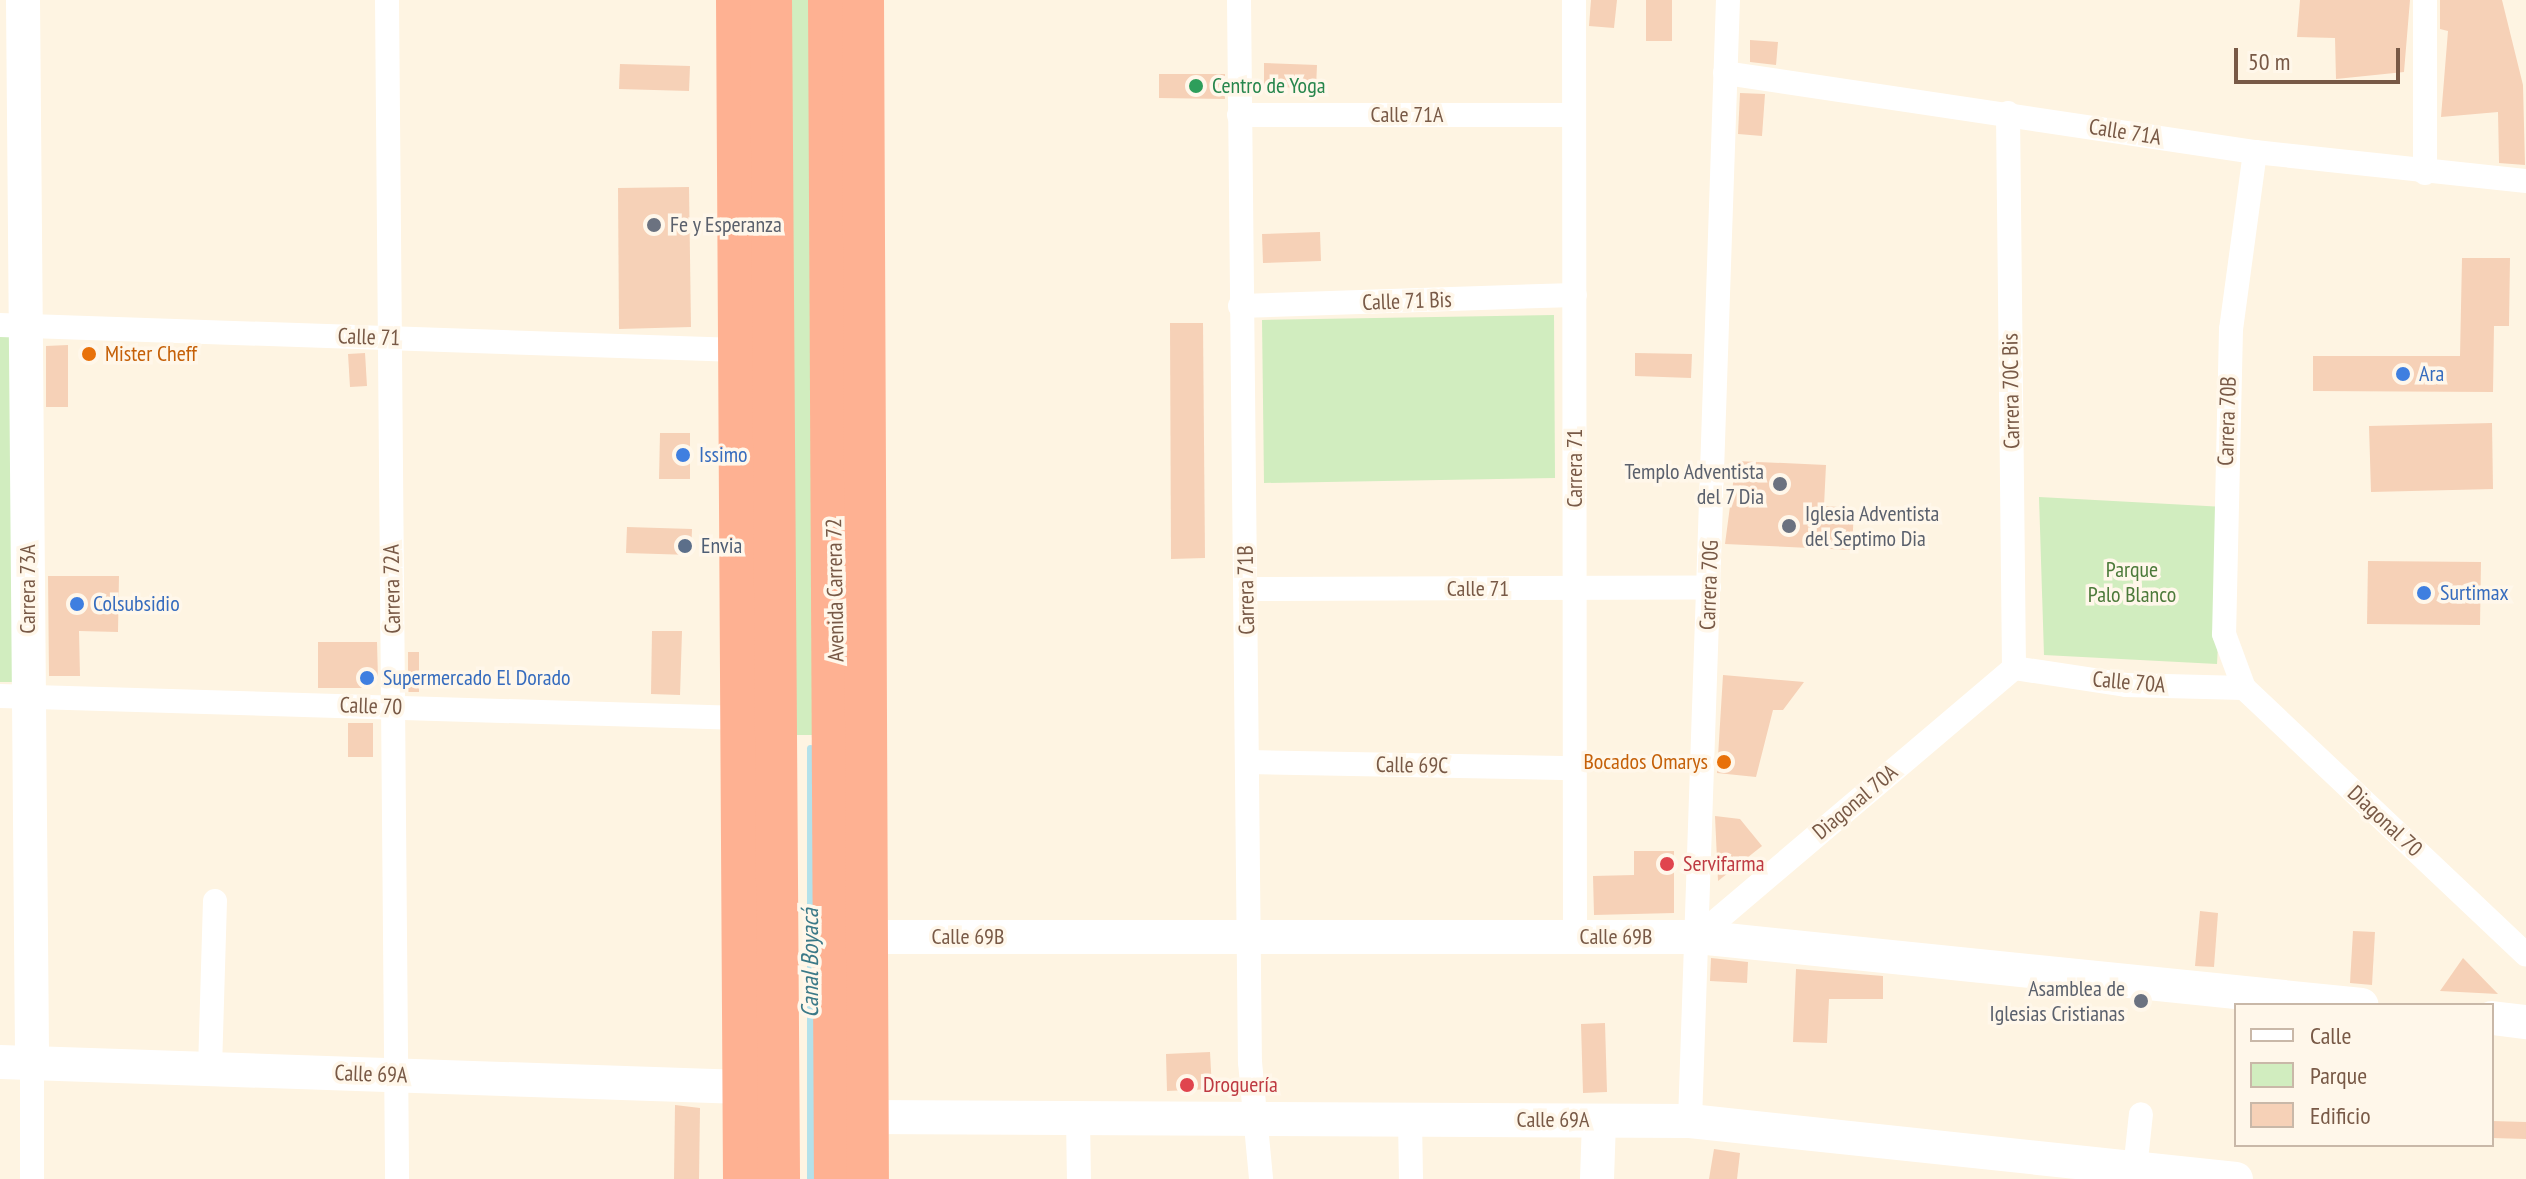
<!DOCTYPE html>
<html>
<head>
<meta charset="utf-8">
<style>
	body { margin:0 }
	#map { position:relative; width:2526px; height:1179px; overflow:hidden; background:#fef4e2; font-family:"PT Sans Narrow",sans-serif }
	div>[style] { position:absolute }
	[style*='--x'] { left:calc(var(--x)*1px); top:calc(var(--y)*1px); width:calc(var(--w)*1px); rotate:calc(var(--a)*1deg) }
	.green>* { inset:0; background:#d1edbf }
	.stream>* { height:7px; margin:-3.5px; padding:0 3.5px; transform-origin:3.5px; border-radius:3.5px; background:#b4e1ea }
	.building>* { inset:0; background:#f6d1b7 }
	.street>* { height:24px; margin:-12px; padding:0 12px; transform-origin:12px; border-radius:12px; background:#fff }
	.secondary>* { height:34px; margin:-17px; padding:0 17px; transform-origin:17px; border-radius:17px; background:#fff }
	.highway>* { height:42px; margin:-21px; padding:0 21px; transform-origin:21px; border-radius:21px; background:#feb192 }
	.dots>* { width:22px; height:22px; translate:-50% -50%; box-sizing:border-box; border:4px solid #fff7ea; border-radius:50% }
	span { translate:-50% -50%; white-space:nowrap; text-align:center; line-height:1.15; -webkit-text-stroke:7px #fff7ea; paint-order:stroke }
	.leisure-label { font-size:22px; color:#27864d }
	.left { translate:0 -50%; text-align:left }
	.street-label { font-size:22px; color:#785946 }
	.worship-label { font-size:22px; color:#5b616d }
	.right { translate:-100% -50%; text-align:right }
	.food-label { font-size:22px; color:#c56008 }
	.shop-label { font-size:22px; color:#366cbe }
	.service-label { font-size:22px; color:#4e5e75 }
	.park-label { font-size:22px; color:#4c7a3a }
	.health-label { font-size:22px; color:#be3a42 }
	.water-label { font-size:24px; color:#3b7987; font-style:italic }
	.legend { position:absolute; left:2234px; top:1003px; width:260px; height:144px; box-sizing:border-box; background:#fff7ea; border:2px solid #c9b8a8; margin:0; padding:10px 14px; list-style:none; font-size:24px; color:#785946 }
	.legend li { display:flex; align-items:center; gap:16px; height:40px }
	.legend b { width:40px; border:2px solid #c9b8a8 }
	.scale { position:absolute; left:2234px; top:48px; width:166px; height:36px; box-sizing:border-box; border:4px solid #785946; border-top:0; padding-left:10px; font-size:24px; line-height:28px; white-space:nowrap; color:#785946; -webkit-text-stroke:6px #fff7ea; paint-order:stroke }
</style>
</head>
<body>
<div id="map">
	<div class="green">
		<i style="clip-path:polygon(783px 0,814px 0,824px 735px,795px 735px)"></i>
		<i style="clip-path:polygon(1554px 315px,1555px 478px,1264px 483px,1262px 320px)"></i>
		<i style="clip-path:polygon(0 333px,18px 333px,14px 682px,0 682px)"></i>
		<i style="clip-path:polygon(2039px 497px,2225px 507px,2217px 664px,2044px 655px)"></i>
	</div>
	<div class="stream">
		<i style="--x:810;--y:1179;--w:431;--a:-90"></i>
	</div>
	<div class="building">
		<i style="clip-path:polygon(1591px 0,1617px 0,1614px 28px,1589px 26px)"></i>
		<i style="clip-path:polygon(1646px 0,1672px 0,1672px 41px,1646px 41px)"></i>
		<i style="clip-path:polygon(2300px 0,2410px 0,2404px 72px,2336px 79px,2335px 38px,2297px 37px)"></i>
		<i style="clip-path:polygon(2440px 0,2502px 0,2523px 85px,2525px 165px,2499px 163px,2498px 112px,2441px 117px,2448px 31px,2440px 29px)"></i>
		<i style="clip-path:polygon(1750px 40px,1778px 42px,1776px 65px,1750px 62px)"></i>
		<i style="clip-path:polygon(1264px 63px,1317px 65px,1316px 88px,1264px 87px)"></i>
		<i style="clip-path:polygon(620px 64px,690px 66px,689px 91px,619px 89px)"></i>
		<i style="clip-path:polygon(1159px 74px,1225px 74px,1225px 99px,1159px 98px)"></i>
		<i style="clip-path:polygon(1740px 93px,1765px 94px,1762px 136px,1738px 134px)"></i>
		<i style="clip-path:polygon(689px 187px,691px 327px,619px 329px,618px 188px)"></i>
		<i style="clip-path:polygon(1320px 232px,1321px 261px,1263px 263px,1262px 234px)"></i>
		<i style="clip-path:polygon(2462px 258px,2510px 258px,2509px 326px,2494px 326px,2493px 392px,2313px 391px,2313px 356px,2460px 356px)"></i>
		<i style="clip-path:polygon(1170px 323px,1203px 323px,1205px 558px,1171px 559px)"></i>
		<i style="clip-path:polygon(68px 345px,68px 407px,46px 407px,46px 346px)"></i>
		<i style="clip-path:polygon(365px 353px,367px 386px,350px 387px,348px 354px)"></i>
		<i style="clip-path:polygon(1635px 353px,1692px 354px,1691px 378px,1635px 376px)"></i>
		<i style="clip-path:polygon(2492px 423px,2493px 489px,2371px 492px,2369px 426px)"></i>
		<i style="clip-path:polygon(660px 433px,690px 433px,690px 479px,659px 479px)"></i>
		<i style="clip-path:polygon(1736px 461px,1826px 465px,1824px 506px,1854px 508px,1852px 550px,1725px 544px)"></i>
		<i style="clip-path:polygon(627px 527px,692px 529px,691px 555px,626px 553px)"></i>
		<i style="clip-path:polygon(2368px 561px,2481px 562px,2480px 625px,2367px 624px)"></i>
		<i style="clip-path:polygon(48px 576px,119px 576px,118px 632px,79px 631px,80px 676px,49px 676px)"></i>
		<i style="clip-path:polygon(652px 631px,682px 631px,680px 695px,651px 694px)"></i>
		<i style="clip-path:polygon(318px 642px,377px 642px,378px 680px,365px 688px,318px 688px)"></i>
		<i style="clip-path:polygon(408px 652px,419px 652px,419px 692px,408px 692px)"></i>
		<i style="clip-path:polygon(1723px 675px,1804px 682px,1783px 710px,1773px 710px,1756px 777px,1717px 773px)"></i>
		<i style="clip-path:polygon(348px 723px,373px 723px,373px 757px,348px 757px)"></i>
		<i style="clip-path:polygon(1715px 816px,1740px 819px,1762px 846px,1718px 881px)"></i>
		<i style="clip-path:polygon(1634px 851px,1674px 851px,1674px 913px,1594px 915px,1593px 876px,1634px 875px)"></i>
		<i style="clip-path:polygon(2200px 911px,2218px 913px,2214px 967px,2195px 966px)"></i>
		<i style="clip-path:polygon(2353px 931px,2375px 932px,2372px 985px,2350px 983px)"></i>
		<i style="clip-path:polygon(1711px 958px,1748px 962px,1747px 983px,1710px 981px)"></i>
		<i style="clip-path:polygon(2463px 958px,2498px 994px,2440px 991px)"></i>
		<i style="clip-path:polygon(1796px 969px,1883px 976px,1883px 999px,1829px 999px,1827px 1043px,1793px 1042px)"></i>
		<i style="clip-path:polygon(1605px 1023px,1607px 1092px,1583px 1093px,1581px 1024px)"></i>
		<i style="clip-path:polygon(1210px 1052px,1212px 1089px,1167px 1091px,1166px 1054px)"></i>
		<i style="clip-path:polygon(675px 1105px,700px 1108px,699px 1179px,674px 1179px)"></i>
		<i style="clip-path:polygon(2492px 1121px,2526px 1122px,2526px 1139px,2492px 1138px)"></i>
		<i style="clip-path:polygon(1714px 1149px,1740px 1153px,1737px 1179px,1709px 1179px)"></i>
	</div>
	<div class="street">
		<i style="--x:387;--y:0;--w:1179;--a:89.51"></i>
		<i style="--x:1239;--y:0;--w:1062;--a:89.41"></i>
		<i style="--x:1250;--y:1062;--w:118;--a:84.6"></i>
		<i style="--x:1574;--y:0;--w:937;--a:89.94"></i>
		<i style="--x:2425;--y:0;--w:173;--a:90"></i>
		<i style="--x:1725;--y:73;--w:536;--a:8.48"></i>
		<i style="--x:2255;--y:152;--w:273;--a:6.1"></i>
		<i style="--x:2008;--y:113;--w:555;--a:89.38"></i>
		<i style="--x:1239;--y:115;--w:335;--a:0"></i>
		<i style="--x:2255;--y:152;--w:179;--a:97.7"></i>
		<i style="--x:2231;--y:329;--w:305;--a:91.3"></i>
		<i style="--x:2224;--y:634;--w:58;--a:69.7"></i>
		<i style="--x:2244;--y:688;--w:388;--a:43.4"></i>
		<i style="--x:1240;--y:306;--w:335;--a:-1.9"></i>
		<i style="--x:0;--y:325;--w:738;--a:1.94"></i>
		<i style="--x:1247;--y:589;--w:462;--a:-0.2"></i>
		<i style="--x:2014;--y:668;--w:113;--a:8.6"></i>
		<i style="--x:2126;--y:685;--w:118;--a:1.5"></i>
		<i style="--x:0;--y:696;--w:742;--a:1.7"></i>
		<i style="--x:1248;--y:762;--w:327;--a:1.1"></i>
		<i style="--x:1697;--y:937;--w:416;--a:-40.3"></i>
		<i style="--x:32;--y:1063;--w:116;--a:90"></i>
		<i style="--x:210;--y:1069;--w:168;--a:-88.3"></i>
		<i style="--x:1078;--y:1118;--w:61;--a:89.1"></i>
		<i style="--x:1410;--y:1120;--w:59;--a:89"></i>
		<i style="--x:1690;--y:1121;--w:1122;--a:-88.06"></i>
		<i style="--x:2134;--y:1179;--w:65;--a:-83.9"></i>
	</div>
	<div class="secondary">
		<i style="--x:23;--y:0;--w:1063;--a:89.51"></i>
		<i style="--x:866;--y:937;--w:831;--a:0"></i>
		<i style="--x:1697;--y:937;--w:668;--a:5.84"></i>
		<i style="--x:2492;--y:1018;--w:34;--a:7"></i>
		<i style="--x:0;--y:1062;--w:743;--a:1.93"></i>
		<i style="--x:867;--y:1117;--w:823;--a:0.28"></i>
		<i style="--x:1690;--y:1121;--w:549;--a:6.06"></i>
		<i style="--x:1597;--y:1179;--w:58;--a:-88"></i>
	</div>
	<div class="highway">
		<i style="--x:737;--y:0;--w:1179;--a:89.66"></i>
		<i style="--x:771;--y:0;--w:1179;--a:89.61"></i>
		<i style="--x:829;--y:0;--w:1179;--a:89.71"></i>
		<i style="--x:863;--y:0;--w:1179;--a:89.76"></i>
	</div>
	<div class="dots">
		<i style="left:1196px;top:86px;background:#2e9e5b"></i>
		<i style="left:654px;top:225px;background:#6b7280"></i>
		<i style="left:89px;top:354px;background:#e8710a"></i>
		<i style="left:2403px;top:374px;background:#3f7fe0"></i>
		<i style="left:683px;top:455px;background:#3f7fe0"></i>
		<i style="left:1780px;top:484px;background:#6b7280"></i>
		<i style="left:1789px;top:526px;background:#6b7280"></i>
		<i style="left:685px;top:546px;background:#5c6f8a"></i>
		<i style="left:2424px;top:593px;background:#3f7fe0"></i>
		<i style="left:77px;top:604px;background:#3f7fe0"></i>
		<i style="left:367px;top:678px;background:#3f7fe0"></i>
		<i style="left:1724px;top:762px;background:#e8710a"></i>
		<i style="left:1667px;top:864px;background:#e0444e"></i>
		<i style="left:2141px;top:1001px;background:#6b7280"></i>
		<i style="left:1187px;top:1085px;background:#e0444e"></i>
	</div>
	<div class="leisure-label">
		<span class="left" style="left:1212px;top:86px">Centro de Yoga</span>
	</div>
	<div class="street-label">
		<span style="left:1407px;top:115px">Calle 71A</span>
		<span style="left:2125px;top:132px;rotate:9deg">Calle 71A</span>
		<span style="left:1407px;top:301px;rotate:-2deg">Calle 71 Bis</span>
		<span style="left:369px;top:337px;rotate:2deg">Calle 71</span>
		<span style="left:2011px;top:391px;rotate:-91deg">Carrera 70C Bis</span>
		<span style="left:2227px;top:421px;rotate:-88deg">Carrera 70B</span>
		<span style="left:1575px;top:468px;rotate:-90deg">Carrera 71</span>
		<span style="left:1709px;top:585px;rotate:-88deg">Carrera 70G</span>
		<span style="left:28px;top:589px;rotate:-90deg">Carrera 73A</span>
		<span style="left:392px;top:589px;rotate:-91deg">Carrera 72A</span>
		<span style="left:1478px;top:589px">Calle 71</span>
		<span style="left:835px;top:590px;rotate:-91deg">Avenida Carrera 72</span>
		<span style="left:1246px;top:590px;rotate:-91deg">Carrera 71B</span>
		<span style="left:2129px;top:682px;rotate:5deg">Calle 70A</span>
		<span style="left:371px;top:706px;rotate:2deg">Calle 70</span>
		<span style="left:1412px;top:765px;rotate:1deg">Calle 69C</span>
		<span style="left:1855px;top:802px;rotate:-40deg">Diagonal 70A</span>
		<span style="left:2385px;top:821px;rotate:43deg">Diagonal 70</span>
		<span style="left:968px;top:937px">Calle 69B</span>
		<span style="left:1616px;top:937px">Calle 69B</span>
		<span style="left:371px;top:1074px;rotate:2deg">Calle 69A</span>
		<span style="left:1553px;top:1120px">Calle 69A</span>
	</div>
	<div class="worship-label">
		<span class="left" style="left:670px;top:225px">Fe y Esperanza</span>
		<span class="right" style="left:1764px;top:484px">Templo Adventista<br>del 7 Dia</span>
		<span class="left" style="left:1805px;top:526px">Iglesia Adventista<br>del Septimo Dia</span>
		<span class="right" style="left:2125px;top:1001px">Asamblea de<br>Iglesias Cristianas</span>
	</div>
	<div class="food-label">
		<span class="left" style="left:105px;top:354px">Mister Cheff</span>
		<span class="right" style="left:1708px;top:762px">Bocados Omarys</span>
	</div>
	<div class="shop-label">
		<span class="left" style="left:2419px;top:374px">Ara</span>
		<span class="left" style="left:699px;top:455px">Issimo</span>
		<span class="left" style="left:2440px;top:593px">Surtimax</span>
		<span class="left" style="left:93px;top:604px">Colsubsidio</span>
		<span class="left" style="left:383px;top:678px">Supermercado El Dorado</span>
	</div>
	<div class="service-label">
		<span class="left" style="left:701px;top:546px">Envia</span>
	</div>
	<div class="park-label">
		<span style="left:2132px;top:582px">Parque<br>Palo Blanco</span>
	</div>
	<div class="health-label">
		<span class="left" style="left:1683px;top:864px">Servifarma</span>
		<span class="left" style="left:1203px;top:1085px">Droguería</span>
	</div>
	<div class="water-label">
		<span style="left:810px;top:963px;rotate:-90deg">Canal Boyacá</span>
	</div>
	<ul class="legend">
	<li><b style="height:10px;background:#fff"></b>Calle</li>
	<li><b style="height:22px;background:#d1edbf"></b>Parque</li>
	<li><b style="height:22px;background:#f6d1b7"></b>Edificio</li>
	</ul>
	<div class="scale">50 m</div>
</div>
</body>
</html>
